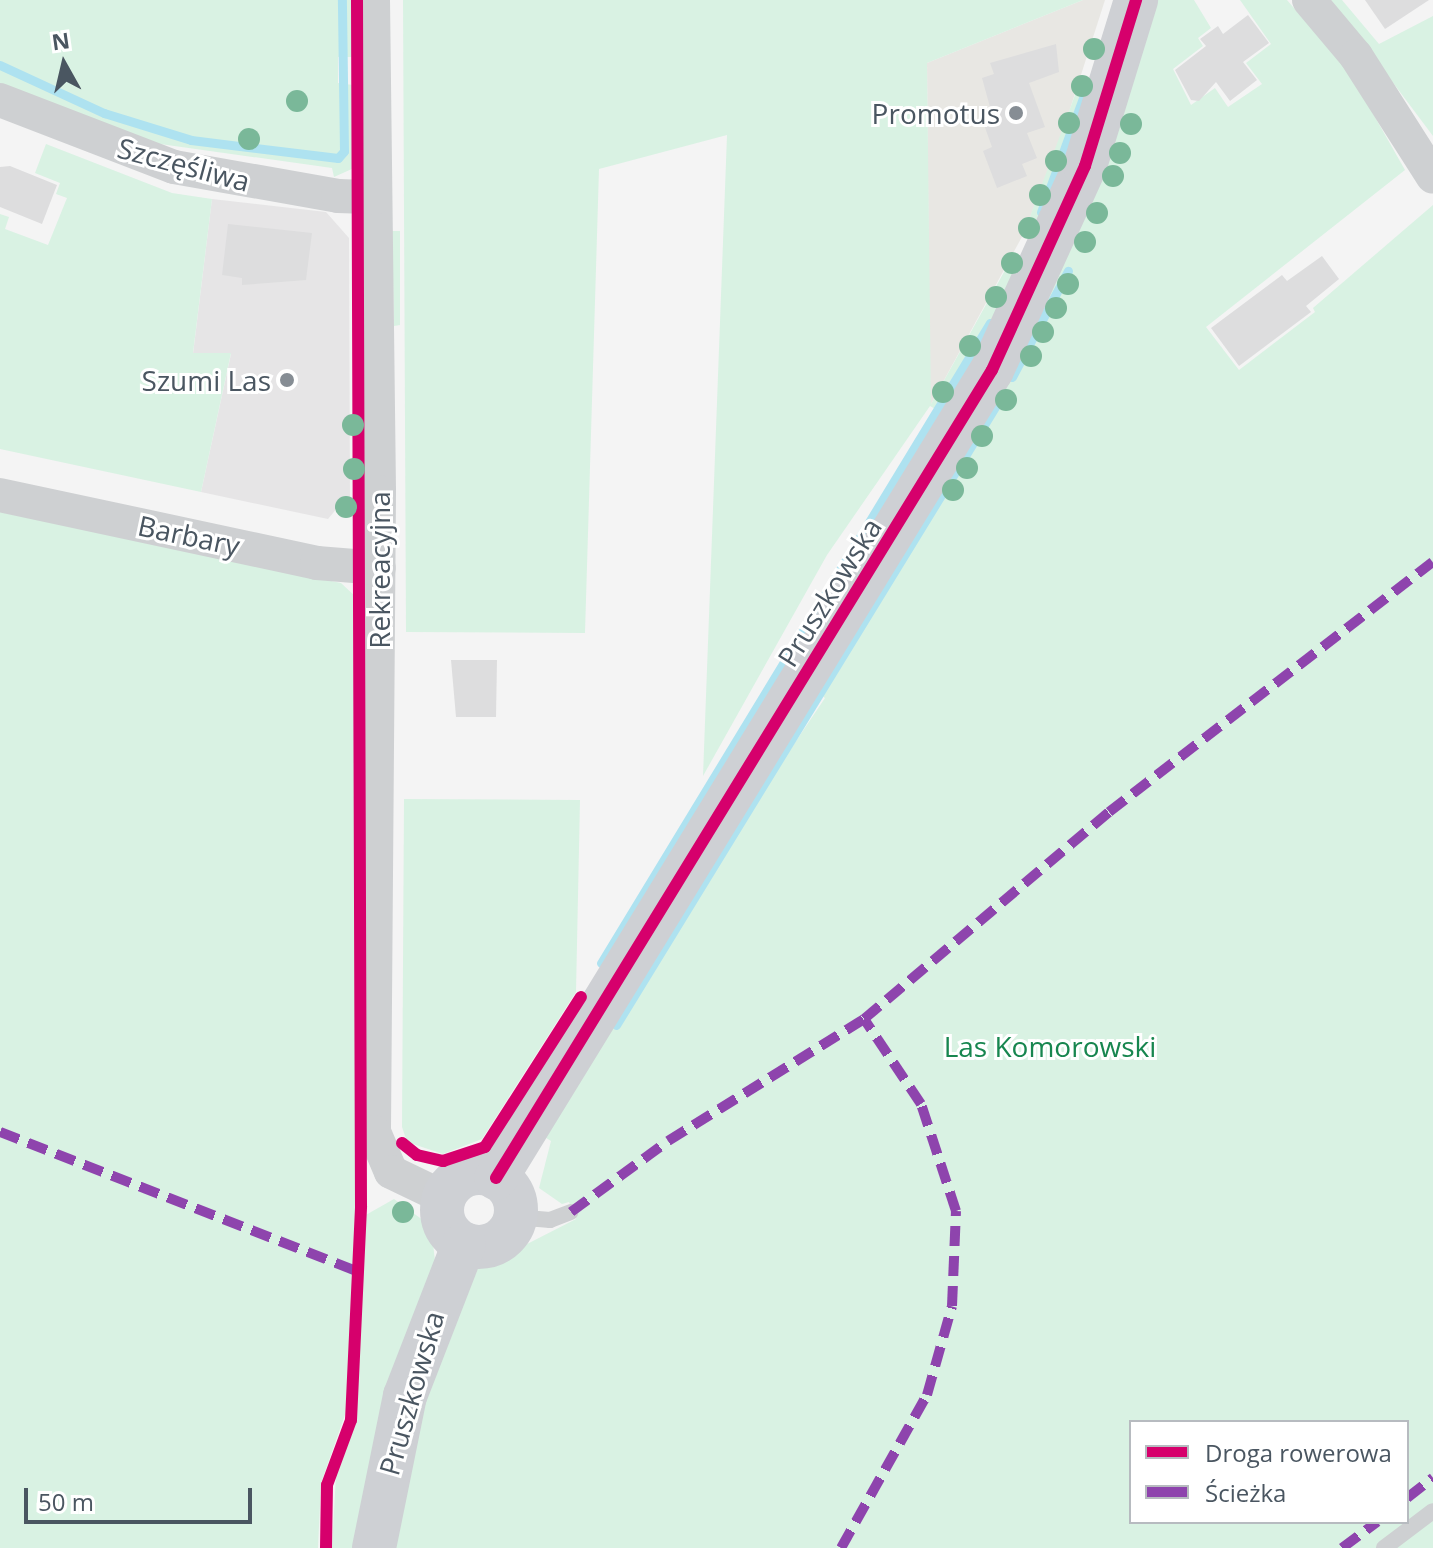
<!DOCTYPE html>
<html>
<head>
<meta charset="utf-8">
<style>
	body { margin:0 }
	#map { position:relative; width:1433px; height:1548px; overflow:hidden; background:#f4f4f4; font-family:"Open Sans",sans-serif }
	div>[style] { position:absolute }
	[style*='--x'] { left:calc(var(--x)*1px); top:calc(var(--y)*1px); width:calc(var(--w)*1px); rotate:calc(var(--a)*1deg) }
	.commercial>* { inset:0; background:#e8e7e3 }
	.education>* { inset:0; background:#e6e5e6 }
	.green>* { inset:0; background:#d9f2e3 }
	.stream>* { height:9px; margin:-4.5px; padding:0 4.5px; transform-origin:4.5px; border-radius:4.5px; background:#aee2f0 }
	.building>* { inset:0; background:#ddddde }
	.lane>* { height:16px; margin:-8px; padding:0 8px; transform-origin:8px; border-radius:8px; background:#ced0d2 }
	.street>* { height:34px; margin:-17px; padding:0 17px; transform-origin:17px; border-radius:17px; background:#ced0d2 }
	.secondary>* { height:44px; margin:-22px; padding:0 22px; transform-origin:22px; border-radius:22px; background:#ced0d4 }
	.secondary>.ring { margin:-22px; padding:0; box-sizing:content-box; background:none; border:44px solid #ced0d4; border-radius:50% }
	.quiet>* { height:10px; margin-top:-5px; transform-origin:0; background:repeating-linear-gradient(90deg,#8e44ad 0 20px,transparent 0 30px) }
	.cycleway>* { height:12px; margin:-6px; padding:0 6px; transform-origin:6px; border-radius:6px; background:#d6006c }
	.trees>* { width:22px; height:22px; margin:-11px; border-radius:50%; background:#7ab899 }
	.dots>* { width:22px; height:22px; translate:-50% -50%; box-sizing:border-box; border:4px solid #fff; border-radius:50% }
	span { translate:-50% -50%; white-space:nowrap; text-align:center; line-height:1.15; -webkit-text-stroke:6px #fff; paint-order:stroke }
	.poi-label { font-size:28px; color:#4a5661 }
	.right { translate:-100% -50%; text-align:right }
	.street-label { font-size:28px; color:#4a5661 }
	.park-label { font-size:28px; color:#17864f }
	.legend { position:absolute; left:1129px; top:1420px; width:280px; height:104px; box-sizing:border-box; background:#fff; border:2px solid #b7bbc0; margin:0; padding:10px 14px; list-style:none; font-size:24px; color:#4a5661 }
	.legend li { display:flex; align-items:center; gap:16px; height:40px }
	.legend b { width:40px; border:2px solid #b7bbc0 }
	.north { position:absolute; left:24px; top:24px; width:80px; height:80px; -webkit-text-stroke:6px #fff; paint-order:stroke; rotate:352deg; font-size:22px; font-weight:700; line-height:32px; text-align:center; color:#4a5661 }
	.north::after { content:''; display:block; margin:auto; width:28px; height:36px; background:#4a5661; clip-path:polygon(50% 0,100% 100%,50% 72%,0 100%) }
	.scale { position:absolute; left:24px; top:1488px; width:228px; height:36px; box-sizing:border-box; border:4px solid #4a5661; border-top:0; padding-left:10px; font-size:24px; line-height:28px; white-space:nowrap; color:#4a5661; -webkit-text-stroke:6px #fff; paint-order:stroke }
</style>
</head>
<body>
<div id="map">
	<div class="commercial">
		<i style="clip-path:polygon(1083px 0,1105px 0,1062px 134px,1024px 233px,930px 406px,927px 63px)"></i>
	</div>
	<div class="education">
		<i style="clip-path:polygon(212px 199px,326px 212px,349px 238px,350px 502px,343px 501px,328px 519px,201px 492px,231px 354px,193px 354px)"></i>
	</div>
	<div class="green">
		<i style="clip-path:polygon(0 0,351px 0,352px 57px,338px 57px,338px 83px,353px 85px,354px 168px,334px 177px,332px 168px,146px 142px,11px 89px,0 83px)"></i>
		<i style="clip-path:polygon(403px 0,1083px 0,927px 63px,931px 404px,1014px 254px,1027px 269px,947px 416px,930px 406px,827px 555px,703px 776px,727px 135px,599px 169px,585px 633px,406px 632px)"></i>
		<i style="clip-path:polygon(evenodd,1150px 0,1194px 0,1211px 28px,1198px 38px,1203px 46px,1173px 69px,1191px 105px,1215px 88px,1228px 107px,1262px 84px,1246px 63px,1271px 44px,1240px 0,1287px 0,1350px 73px,1405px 170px,1206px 327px,1239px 370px,1315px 312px,1313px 308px,1433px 205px,1433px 1548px,395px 1548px,431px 1375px,472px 1272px,576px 1219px,569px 1202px,562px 1204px,539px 1188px,551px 1141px,543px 1136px,614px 1011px,825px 698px,813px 689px,1150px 0,1131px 1422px,1407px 1422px,1407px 1522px,1131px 1522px,1131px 1422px)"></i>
		<i style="clip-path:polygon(1331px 0,1342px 0,1379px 44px,1433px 16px,1433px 136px)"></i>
		<i style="clip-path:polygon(1082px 76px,1096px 89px,1042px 234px,1024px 233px)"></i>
		<i style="clip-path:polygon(46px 144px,172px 193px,212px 199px,193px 353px,231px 353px,201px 492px,0 449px,0 214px,9px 217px,5px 229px,48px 245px,67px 198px,56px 194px,60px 183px,35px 173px)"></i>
		<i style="clip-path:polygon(392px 231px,400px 231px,400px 325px,394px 326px)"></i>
		<i style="clip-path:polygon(0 512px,341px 583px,357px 598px,356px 1208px,347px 1409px,321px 1483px,318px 1548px,0 1548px)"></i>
		<i style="clip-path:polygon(404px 799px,580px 800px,576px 992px,482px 1139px,443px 1154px,407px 1142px,402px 1127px)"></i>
		<i style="clip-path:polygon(394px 1199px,431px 1226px,435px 1261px,357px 1548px,332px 1548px,336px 1475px,356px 1423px,364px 1216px)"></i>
	</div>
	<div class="stream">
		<i style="--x:0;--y:65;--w:115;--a:24.8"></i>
		<i style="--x:104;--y:113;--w:91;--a:17.2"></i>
		<i style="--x:191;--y:140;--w:148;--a:7"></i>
		<i style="--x:338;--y:158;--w:9;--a:-49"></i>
		<i style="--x:344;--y:151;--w:151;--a:-90.8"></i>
		<i style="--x:1041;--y:212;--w:130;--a:-69.8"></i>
		<i style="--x:1012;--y:377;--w:120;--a:-62.2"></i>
		<i style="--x:601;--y:963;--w:749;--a:-58.71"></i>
		<i style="--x:616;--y:1025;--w:725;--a:-58.48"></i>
	</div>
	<div class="building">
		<i style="clip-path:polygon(1365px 0,1429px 0,1385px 29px)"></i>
		<i style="clip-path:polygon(1248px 15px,1269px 43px,1243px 62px,1257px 80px,1230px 101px,1216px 82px,1199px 101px,1191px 100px,1175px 70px,1206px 46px,1200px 39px,1218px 26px,1223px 34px)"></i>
		<i style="clip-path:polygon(1056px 44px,1059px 72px,1029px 83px,1045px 127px,1027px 133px,1037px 158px,1022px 164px,1027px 176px,997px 188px,983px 151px,992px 147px,983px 122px,993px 118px,982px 78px,994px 74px,990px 63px)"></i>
		<i style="clip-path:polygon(10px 166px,57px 185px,42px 224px,0 207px,0 167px)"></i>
		<i style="clip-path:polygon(228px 224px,312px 233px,306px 280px,242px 285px,242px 278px,222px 275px)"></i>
		<i style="clip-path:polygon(1322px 256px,1339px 279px,1306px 306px,1311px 312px,1239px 366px,1211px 328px,1282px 275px,1287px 281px)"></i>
		<i style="clip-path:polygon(451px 660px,497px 660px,496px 717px,456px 717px)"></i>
	</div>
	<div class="lane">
		<i style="--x:515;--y:1217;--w:35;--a:5"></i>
		<i style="--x:550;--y:1220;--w:22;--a:-21"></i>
		<i style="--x:1384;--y:1548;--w:61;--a:-37.1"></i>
	</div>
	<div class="street">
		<i style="--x:373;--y:0;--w:492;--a:89.3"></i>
		<i style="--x:379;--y:492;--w:640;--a:90.45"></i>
		<i style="--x:374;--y:1132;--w:43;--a:67"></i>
		<i style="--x:391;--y:1172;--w:60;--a:25.7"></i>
		<i style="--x:1309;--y:0;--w:73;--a:50"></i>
		<i style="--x:1356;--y:56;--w:143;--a:57.5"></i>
		<i style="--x:0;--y:100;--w:186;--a:21.1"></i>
		<i style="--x:174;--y:167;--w:167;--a:10"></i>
		<i style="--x:338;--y:196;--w:37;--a:2"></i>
		<i style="--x:0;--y:495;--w:324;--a:12.1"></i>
		<i style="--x:317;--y:563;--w:62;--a:4.6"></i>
	</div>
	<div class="secondary">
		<i class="ring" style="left:442px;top:1173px;width:30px;height:30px"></i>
		<i style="--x:496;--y:1178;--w:948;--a:-58.46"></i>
		<i style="--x:992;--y:370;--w:224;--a:-65.5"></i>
		<i style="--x:1085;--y:166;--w:174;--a:-72.9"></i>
		<i style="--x:374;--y:1548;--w:155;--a:-78.5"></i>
		<i style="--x:405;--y:1396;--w:163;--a:-68.8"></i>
	</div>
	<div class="quiet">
		<i style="--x:0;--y:1132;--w:380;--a:21.3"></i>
		<i style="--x:571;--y:1212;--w:120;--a:-36.2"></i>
		<i style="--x:668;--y:1141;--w:231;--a:-31.9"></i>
		<i style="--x:864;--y:1019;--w:321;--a:-40.2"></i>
		<i style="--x:1109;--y:812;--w:409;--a:-37.7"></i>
		<i style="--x:1407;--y:1498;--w:33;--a:-38"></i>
		<i style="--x:841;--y:1548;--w:176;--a:-60.7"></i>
		<i style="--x:927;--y:1395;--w:92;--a:-74.3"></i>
		<i style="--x:952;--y:1306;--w:95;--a:-87.6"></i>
		<i style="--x:956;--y:1211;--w:113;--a:-108.1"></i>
		<i style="--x:921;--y:1104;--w:102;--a:-123.8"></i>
		<i style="--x:1342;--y:1548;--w:44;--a:-36.6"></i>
	</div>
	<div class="cycleway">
		<i style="--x:402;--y:1143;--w:19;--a:39"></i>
		<i style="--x:417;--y:1155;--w:27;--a:13"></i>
		<i style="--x:443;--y:1161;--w:44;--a:-18.4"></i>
		<i style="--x:485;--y:1147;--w:178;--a:-57.4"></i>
		<i style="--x:496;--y:1178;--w:948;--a:-58.46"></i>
		<i style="--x:992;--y:370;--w:224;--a:-65.5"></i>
		<i style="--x:1085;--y:166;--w:174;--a:-72.9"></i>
		<i style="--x:326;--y:1548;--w:63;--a:-89.1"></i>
		<i style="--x:327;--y:1485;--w:69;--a:-69.7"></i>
		<i style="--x:351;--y:1420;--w:214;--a:-87.3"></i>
		<i style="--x:361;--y:1206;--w:1206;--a:-90.19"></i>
	</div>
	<div class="trees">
		<i style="left:1094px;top:49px"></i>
		<i style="left:1082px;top:86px"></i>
		<i style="left:297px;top:101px"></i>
		<i style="left:1069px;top:123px"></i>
		<i style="left:1131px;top:124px"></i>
		<i style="left:249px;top:139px"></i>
		<i style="left:1120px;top:153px"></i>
		<i style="left:1056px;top:161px"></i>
		<i style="left:1113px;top:176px"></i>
		<i style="left:1040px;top:195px"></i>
		<i style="left:1097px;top:213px"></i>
		<i style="left:1029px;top:228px"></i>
		<i style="left:1085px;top:242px"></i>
		<i style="left:1012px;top:263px"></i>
		<i style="left:1068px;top:284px"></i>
		<i style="left:996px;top:297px"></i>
		<i style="left:1056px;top:308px"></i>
		<i style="left:1043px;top:332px"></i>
		<i style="left:970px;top:346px"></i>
		<i style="left:1031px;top:356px"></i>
		<i style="left:943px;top:392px"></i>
		<i style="left:1006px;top:400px"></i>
		<i style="left:353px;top:425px"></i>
		<i style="left:982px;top:436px"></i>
		<i style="left:967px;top:468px"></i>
		<i style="left:354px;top:469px"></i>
		<i style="left:953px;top:490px"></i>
		<i style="left:346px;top:507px"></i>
		<i style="left:403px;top:1212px"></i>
	</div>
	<div class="dots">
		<i style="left:1016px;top:113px;background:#868d94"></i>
		<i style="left:287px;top:380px;background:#868d94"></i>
	</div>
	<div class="poi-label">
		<span class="right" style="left:1000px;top:113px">Promotus</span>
		<span class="right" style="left:271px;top:380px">Szumi Las</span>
	</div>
	<div class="street-label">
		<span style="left:184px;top:164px;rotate:15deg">Szczęśliwa</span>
		<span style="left:189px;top:535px;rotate:12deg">Barbary</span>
		<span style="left:379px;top:570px;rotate:-90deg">Rekreacyjna</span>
		<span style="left:829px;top:592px;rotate:-58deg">Pruszkowska</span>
		<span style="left:411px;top:1393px;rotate:-74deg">Pruszkowska</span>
	</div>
	<div class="park-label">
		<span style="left:1050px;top:1046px">Las Komorowski</span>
	</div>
	<ul class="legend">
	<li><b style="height:10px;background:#d6006c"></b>Droga rowerowa</li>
	<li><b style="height:10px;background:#8e44ad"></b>Ścieżka</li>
	</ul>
	<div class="north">N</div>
	<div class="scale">50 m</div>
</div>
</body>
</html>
